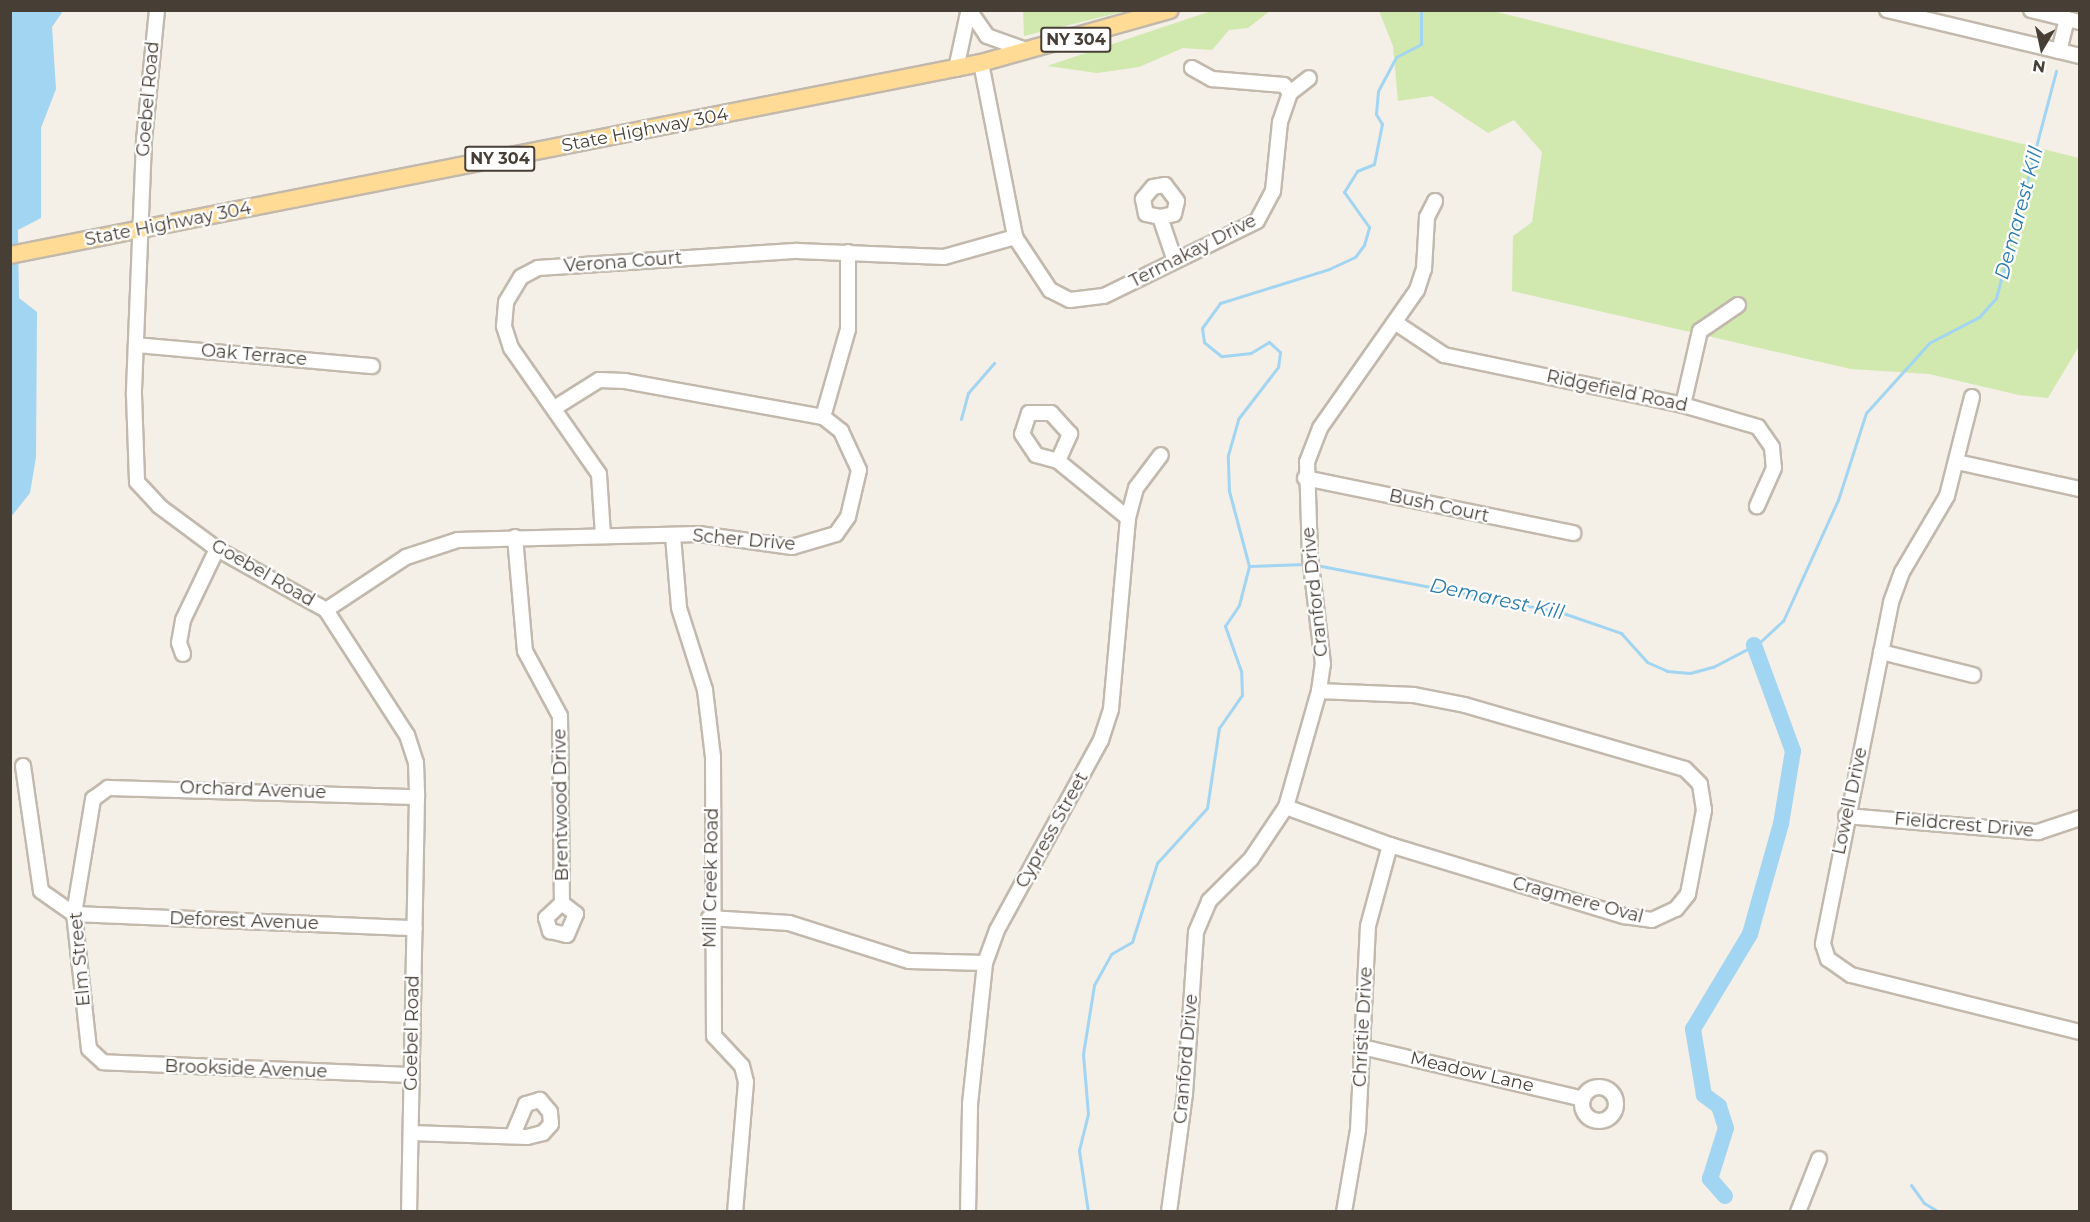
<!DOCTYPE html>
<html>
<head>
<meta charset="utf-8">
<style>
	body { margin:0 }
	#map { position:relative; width:2090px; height:1222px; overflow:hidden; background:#f4efe7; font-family:Montserrat,sans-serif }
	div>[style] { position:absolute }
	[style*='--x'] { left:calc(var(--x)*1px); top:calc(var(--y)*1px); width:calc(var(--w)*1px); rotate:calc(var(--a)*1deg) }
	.green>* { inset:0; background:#d1e9af }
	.water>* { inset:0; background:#a2d5f1 }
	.stream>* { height:3px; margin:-1.5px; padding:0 1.5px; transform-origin:1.5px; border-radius:1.5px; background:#a2d5f1 }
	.river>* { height:16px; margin:-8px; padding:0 8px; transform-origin:8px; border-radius:8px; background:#a2d5f1 }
	.roads { filter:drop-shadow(2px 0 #c2b9ac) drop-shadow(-2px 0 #c2b9ac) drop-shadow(0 2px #c2b9ac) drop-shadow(0 -2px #c2b9ac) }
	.minor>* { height:14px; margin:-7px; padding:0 7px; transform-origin:7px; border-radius:7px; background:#fff }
	.minor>.ring { margin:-7px; padding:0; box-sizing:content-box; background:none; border:14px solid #fff; border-radius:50% }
	.major>* { height:16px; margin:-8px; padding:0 8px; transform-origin:8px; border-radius:8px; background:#ffdb95 }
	span { translate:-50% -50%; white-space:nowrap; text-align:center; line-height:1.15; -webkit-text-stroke:4.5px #fff; paint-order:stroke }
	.shield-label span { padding:2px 4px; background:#fff; border:2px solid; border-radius:4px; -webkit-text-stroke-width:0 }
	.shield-label { font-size:16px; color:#473f36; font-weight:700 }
	.street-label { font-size:18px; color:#473f36 }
	.water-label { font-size:20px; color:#2c7cad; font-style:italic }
	.frame { position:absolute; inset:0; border:12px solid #473f36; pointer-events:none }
	.north { position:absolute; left:2012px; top:18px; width:60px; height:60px; -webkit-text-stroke:4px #fff; paint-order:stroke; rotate:189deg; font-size:16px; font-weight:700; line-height:24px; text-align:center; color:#473f36 }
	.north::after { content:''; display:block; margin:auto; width:21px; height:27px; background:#473f36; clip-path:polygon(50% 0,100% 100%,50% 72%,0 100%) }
</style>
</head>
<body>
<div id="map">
	<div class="green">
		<i style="clip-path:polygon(1023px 10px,1126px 10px,1126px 11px,1024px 36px)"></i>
		<i style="clip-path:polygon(1211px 11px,1270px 11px,1248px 28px,1229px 30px,1212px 50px,1183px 48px,1139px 67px,1097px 73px,1047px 66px)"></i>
		<i style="clip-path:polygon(1379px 11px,1493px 11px,2079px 158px,2079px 346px,2048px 398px,2019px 395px,1929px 374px,1851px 369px,1512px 291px,1513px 236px,1532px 222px,1542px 152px,1514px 120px,1488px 133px,1432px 96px,1398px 101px,1393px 46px)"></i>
	</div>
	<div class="water">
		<i style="clip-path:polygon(11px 11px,63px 11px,52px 27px,56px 89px,41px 128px,41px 218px,18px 230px,19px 298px,37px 312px,36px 457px,30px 493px,11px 517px)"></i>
	</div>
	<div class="stream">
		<i style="--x:961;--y:419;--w:27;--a:-75"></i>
		<i style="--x:968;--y:393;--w:40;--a:-49"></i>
		<i style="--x:1316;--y:565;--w:248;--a:10.9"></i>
		<i style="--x:1560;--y:612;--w:65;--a:19"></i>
		<i style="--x:1621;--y:633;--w:39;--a:48"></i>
		<i style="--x:1647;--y:662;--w:22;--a:24"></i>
		<i style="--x:1667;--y:671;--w:23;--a:5"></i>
		<i style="--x:1690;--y:673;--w:24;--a:-15"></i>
		<i style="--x:1713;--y:667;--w:52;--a:-27.6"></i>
		<i style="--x:1759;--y:643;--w:33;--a:-43"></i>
		<i style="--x:1783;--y:621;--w:133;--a:-65.6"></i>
		<i style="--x:1838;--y:500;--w:91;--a:-72.2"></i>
		<i style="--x:1866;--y:413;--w:94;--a:-48"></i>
		<i style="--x:1929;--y:343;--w:56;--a:-27.5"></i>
		<i style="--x:1979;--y:317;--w:25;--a:-48"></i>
		<i style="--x:1996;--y:298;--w:235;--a:-75.2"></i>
		<i style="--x:1249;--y:566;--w:57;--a:-2"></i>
		<i style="--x:1249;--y:566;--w:78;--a:-104.9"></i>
		<i style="--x:1229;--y:491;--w:36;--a:-92"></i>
		<i style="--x:1228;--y:455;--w:37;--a:-74"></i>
		<i style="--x:1238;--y:419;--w:66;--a:-52.4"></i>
		<i style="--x:1278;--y:367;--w:15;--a:-82"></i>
		<i style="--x:1280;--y:352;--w:15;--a:-138"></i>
		<i style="--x:1269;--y:342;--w:21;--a:149"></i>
		<i style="--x:1251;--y:353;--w:30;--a:174"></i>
		<i style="--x:1221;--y:356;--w:22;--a:-141"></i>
		<i style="--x:1204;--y:342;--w:14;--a:-98"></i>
		<i style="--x:1202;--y:328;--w:31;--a:-54"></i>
		<i style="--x:1220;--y:303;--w:114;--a:-17.3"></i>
		<i style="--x:1329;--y:269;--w:29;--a:-25"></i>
		<i style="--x:1355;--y:257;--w:15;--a:-53"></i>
		<i style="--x:1364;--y:245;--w:19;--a:-74"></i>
		<i style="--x:1369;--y:227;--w:43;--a:-125.5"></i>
		<i style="--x:1344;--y:192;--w:25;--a:-58"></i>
		<i style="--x:1357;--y:171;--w:18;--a:-22"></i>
		<i style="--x:1374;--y:164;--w:41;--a:-78.7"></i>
		<i style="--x:1382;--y:124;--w:12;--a:-121"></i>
		<i style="--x:1376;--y:114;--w:23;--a:-85"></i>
		<i style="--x:1378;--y:91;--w:38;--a:-62"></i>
		<i style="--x:1396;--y:57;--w:28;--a:-27"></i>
		<i style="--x:1421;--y:44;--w:34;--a:-90"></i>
		<i style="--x:1911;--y:1185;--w:22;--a:54"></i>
		<i style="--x:1924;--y:1203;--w:17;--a:31"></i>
		<i style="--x:1088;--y:1212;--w:63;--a:-98.3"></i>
		<i style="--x:1079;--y:1150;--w:37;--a:-76"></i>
		<i style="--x:1088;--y:1114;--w:60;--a:-94.8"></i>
		<i style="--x:1083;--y:1054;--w:70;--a:-80.9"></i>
		<i style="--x:1094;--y:985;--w:35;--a:-61"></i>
		<i style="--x:1111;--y:954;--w:24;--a:-30"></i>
		<i style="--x:1132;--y:942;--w:83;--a:-72.4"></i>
		<i style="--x:1157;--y:863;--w:74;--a:-47.7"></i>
		<i style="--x:1207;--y:808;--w:81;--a:-81.5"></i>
		<i style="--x:1219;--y:728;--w:40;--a:-55.1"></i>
		<i style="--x:1242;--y:695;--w:24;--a:-92"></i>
		<i style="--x:1241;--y:671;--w:48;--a:-109.6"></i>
		<i style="--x:1225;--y:626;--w:25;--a:-56"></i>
		<i style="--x:1239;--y:605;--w:40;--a:-75.6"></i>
	</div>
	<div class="river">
		<i style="--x:1725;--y:1196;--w:23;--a:-131"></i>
		<i style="--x:1710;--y:1179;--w:53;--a:-72.6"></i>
		<i style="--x:1726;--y:1128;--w:23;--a:-108"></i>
		<i style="--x:1719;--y:1106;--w:19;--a:-144"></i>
		<i style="--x:1704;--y:1095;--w:67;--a:-99.5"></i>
		<i style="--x:1693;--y:1029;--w:111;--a:-59"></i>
		<i style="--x:1750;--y:934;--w:114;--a:-74.3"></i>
		<i style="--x:1781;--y:824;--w:74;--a:-80.7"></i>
		<i style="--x:1793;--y:751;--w:113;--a:-110.2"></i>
	</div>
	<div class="roads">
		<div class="minor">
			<i style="--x:157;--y:10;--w:132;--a:95.7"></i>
			<i style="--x:144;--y:141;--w:254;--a:92.3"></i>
			<i style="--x:134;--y:395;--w:87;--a:88"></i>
			<i style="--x:137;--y:482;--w:33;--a:47"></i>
			<i style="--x:159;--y:506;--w:72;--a:36.6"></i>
			<i style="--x:217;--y:549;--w:125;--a:29.2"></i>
			<i style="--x:326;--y:610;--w:149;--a:57.1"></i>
			<i style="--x:407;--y:735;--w:29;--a:72"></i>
			<i style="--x:416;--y:763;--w:34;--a:88"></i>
			<i style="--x:417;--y:797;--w:415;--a:91.1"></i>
			<i style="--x:969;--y:10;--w:32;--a:55"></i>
			<i style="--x:987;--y:36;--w:41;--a:19.7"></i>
			<i style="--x:1887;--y:10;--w:198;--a:13.4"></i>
			<i style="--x:2031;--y:10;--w:50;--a:13.8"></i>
			<i style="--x:2059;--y:51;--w:33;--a:-76"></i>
			<i style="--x:981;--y:63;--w:177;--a:78.9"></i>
			<i style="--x:1015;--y:237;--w:64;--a:56.6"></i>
			<i style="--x:1050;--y:290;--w:22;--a:27"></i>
			<i style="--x:1070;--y:300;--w:34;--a:-7"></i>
			<i style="--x:1104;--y:296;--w:170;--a:-26.1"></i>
			<i style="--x:1257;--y:221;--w:34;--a:-62"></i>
			<i style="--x:1273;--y:191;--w:69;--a:-84.2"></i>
			<i style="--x:1280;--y:122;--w:31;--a:-71"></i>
			<i style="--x:1290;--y:93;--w:24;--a:-38"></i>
			<i style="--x:1192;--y:68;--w:23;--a:29"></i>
			<i style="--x:1212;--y:79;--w:72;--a:4.8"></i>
			<i style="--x:1284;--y:85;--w:10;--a:53"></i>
			<i style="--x:956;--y:69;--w:57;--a:-77.9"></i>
			<i style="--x:1160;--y:217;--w:14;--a:-12"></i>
			<i style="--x:1174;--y:214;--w:13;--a:-77"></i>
			<i style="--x:1177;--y:201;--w:20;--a:-127"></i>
			<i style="--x:1165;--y:185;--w:12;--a:171"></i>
			<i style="--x:1153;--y:187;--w:16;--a:130"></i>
			<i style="--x:1143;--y:199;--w:15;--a:79"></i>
			<i style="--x:1146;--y:214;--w:14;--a:12"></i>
			<i style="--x:1160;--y:217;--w:46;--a:71.2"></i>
			<i style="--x:1396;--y:323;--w:58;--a:33.7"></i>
			<i style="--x:1444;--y:355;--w:244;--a:11.8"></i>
			<i style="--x:1683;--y:405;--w:78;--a:16.3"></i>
			<i style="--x:1758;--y:427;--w:24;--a:55"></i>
			<i style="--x:1772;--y:447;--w:21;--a:85"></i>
			<i style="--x:1774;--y:468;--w:42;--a:114.1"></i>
			<i style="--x:136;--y:345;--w:237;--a:5.1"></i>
			<i style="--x:1972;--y:397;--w:102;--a:104.2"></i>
			<i style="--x:1947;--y:496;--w:88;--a:120.6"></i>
			<i style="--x:1902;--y:572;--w:33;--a:110"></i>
			<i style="--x:1891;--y:603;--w:348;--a:101.3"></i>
			<i style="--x:1823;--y:944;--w:16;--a:72"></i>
			<i style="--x:1828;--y:959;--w:28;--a:35"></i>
			<i style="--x:1851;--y:975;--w:236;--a:14"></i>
			<i style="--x:1683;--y:405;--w:76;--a:-77.1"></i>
			<i style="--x:1700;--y:331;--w:46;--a:-34.4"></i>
			<i style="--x:823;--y:417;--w:91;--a:-74.1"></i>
			<i style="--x:848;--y:329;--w:77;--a:-90"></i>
			<i style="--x:1058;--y:461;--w:30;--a:-66"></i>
			<i style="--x:1070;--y:434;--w:28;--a:-132"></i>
			<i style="--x:1051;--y:413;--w:22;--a:180"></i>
			<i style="--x:1029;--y:413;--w:22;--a:108"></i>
			<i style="--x:1022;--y:434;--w:25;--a:56"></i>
			<i style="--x:1036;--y:455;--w:23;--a:15"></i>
			<i style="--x:1058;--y:461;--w:90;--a:39.2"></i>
			<i style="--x:1957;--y:462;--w:126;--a:12.4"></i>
			<i style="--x:1305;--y:478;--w:274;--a:11.6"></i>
			<i style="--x:603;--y:535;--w:61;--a:-93.8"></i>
			<i style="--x:599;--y:474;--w:154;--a:-124.9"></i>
			<i style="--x:511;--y:348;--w:23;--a:-108"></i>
			<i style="--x:504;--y:326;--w:24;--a:-85"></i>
			<i style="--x:506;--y:302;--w:29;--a:-59"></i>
			<i style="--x:521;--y:277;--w:19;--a:-28"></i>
			<i style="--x:538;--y:268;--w:260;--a:-3.8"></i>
			<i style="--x:797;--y:251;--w:147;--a:2.3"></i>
			<i style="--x:944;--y:257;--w:74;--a:-15.7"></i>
			<i style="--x:673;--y:536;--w:72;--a:85.2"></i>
			<i style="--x:679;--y:608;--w:86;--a:72.4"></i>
			<i style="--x:705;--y:690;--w:67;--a:83.2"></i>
			<i style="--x:713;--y:757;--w:279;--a:89.8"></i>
			<i style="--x:714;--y:1036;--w:41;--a:47"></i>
			<i style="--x:742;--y:1066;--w:16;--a:76"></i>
			<i style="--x:746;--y:1082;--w:130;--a:94.8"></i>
			<i style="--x:515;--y:537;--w:114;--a:85"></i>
			<i style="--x:525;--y:651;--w:74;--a:61.7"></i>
			<i style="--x:560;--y:716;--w:187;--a:89.4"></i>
			<i style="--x:562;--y:903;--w:22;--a:137"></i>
			<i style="--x:546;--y:918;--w:14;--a:73"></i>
			<i style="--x:550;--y:931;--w:17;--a:13"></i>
			<i style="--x:567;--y:935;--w:23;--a:-67"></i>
			<i style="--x:576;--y:914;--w:18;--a:-142"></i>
			<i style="--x:326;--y:610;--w:96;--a:-33.5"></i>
			<i style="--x:406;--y:557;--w:55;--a:-18.1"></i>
			<i style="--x:458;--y:540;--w:241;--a:-1.4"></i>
			<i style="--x:699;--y:534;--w:94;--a:8"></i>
			<i style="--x:792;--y:547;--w:46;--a:-16.5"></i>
			<i style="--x:836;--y:534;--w:21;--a:-55"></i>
			<i style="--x:848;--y:517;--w:48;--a:-76.8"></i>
			<i style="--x:859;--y:470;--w:43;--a:-114.8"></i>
			<i style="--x:841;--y:431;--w:23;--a:-142"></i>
			<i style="--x:823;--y:417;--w:201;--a:-169.7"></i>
			<i style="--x:625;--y:381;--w:26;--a:-178"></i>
			<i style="--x:599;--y:380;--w:51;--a:147.9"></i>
			<i style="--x:1881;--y:652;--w:95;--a:14"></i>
			<i style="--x:183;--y:654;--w:12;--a:-110"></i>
			<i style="--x:179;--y:643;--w:23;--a:-80"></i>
			<i style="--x:183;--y:620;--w:79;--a:-64.4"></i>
			<i style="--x:23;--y:766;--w:126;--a:81.8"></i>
			<i style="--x:41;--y:891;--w:40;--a:34.9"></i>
			<i style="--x:74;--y:914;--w:341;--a:2.4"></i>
			<i style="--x:1286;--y:807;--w:111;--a:20.1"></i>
			<i style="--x:1390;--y:845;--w:245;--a:16.9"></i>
			<i style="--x:1624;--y:916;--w:28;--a:8"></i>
			<i style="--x:1652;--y:920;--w:26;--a:-25"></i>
			<i style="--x:1676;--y:909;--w:19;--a:-51"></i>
			<i style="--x:1688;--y:894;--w:86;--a:-79.2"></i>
			<i style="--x:1704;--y:810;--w:26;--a:-99"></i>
			<i style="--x:1700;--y:784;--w:21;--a:-135"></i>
			<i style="--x:1685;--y:769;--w:229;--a:-163.8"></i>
			<i style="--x:1465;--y:705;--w:53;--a:-169.1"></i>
			<i style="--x:1413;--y:695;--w:94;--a:-177.6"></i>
			<i style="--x:1846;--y:816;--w:193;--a:4.8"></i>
			<i style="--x:2038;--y:832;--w:44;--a:-18.4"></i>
			<i style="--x:709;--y:918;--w:80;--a:3.6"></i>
			<i style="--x:789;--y:923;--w:126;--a:17.6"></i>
			<i style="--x:909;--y:961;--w:76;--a:1.5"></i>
			<i style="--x:1362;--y:1047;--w:227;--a:13.2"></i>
			<i style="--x:409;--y:1075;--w:306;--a:-177.6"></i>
			<i style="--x:103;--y:1062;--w:19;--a:-137"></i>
			<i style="--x:89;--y:1049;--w:136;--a:-96.3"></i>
			<i style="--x:74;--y:914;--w:117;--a:-80.6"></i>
			<i style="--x:93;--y:799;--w:19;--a:-36"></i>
			<i style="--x:108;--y:788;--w:309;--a:1.7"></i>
			<i class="ring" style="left:1582px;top:1087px;width:20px;height:20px"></i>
			<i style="--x:411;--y:1133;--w:116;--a:2"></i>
			<i style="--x:527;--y:1137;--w:16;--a:-14"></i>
			<i style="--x:543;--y:1133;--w:12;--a:-48"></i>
			<i style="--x:551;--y:1124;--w:12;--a:-95"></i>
			<i style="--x:550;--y:1112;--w:16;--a:-130"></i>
			<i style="--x:540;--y:1100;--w:15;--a:164"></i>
			<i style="--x:526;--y:1104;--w:33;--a:113"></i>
			<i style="--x:968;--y:1212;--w:108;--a:-88.9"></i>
			<i style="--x:970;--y:1104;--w:142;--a:-83.9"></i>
			<i style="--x:985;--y:963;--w:35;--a:-70"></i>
			<i style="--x:997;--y:930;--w:217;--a:-61.3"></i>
			<i style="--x:1101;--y:740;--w:33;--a:-72"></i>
			<i style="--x:1111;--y:709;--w:192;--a:-84.9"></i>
			<i style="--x:1128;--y:518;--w:31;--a:-75"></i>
			<i style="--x:1136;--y:488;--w:41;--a:-52.9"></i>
			<i style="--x:1169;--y:1212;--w:119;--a:-82.3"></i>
			<i style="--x:1185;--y:1094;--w:162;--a:-86.1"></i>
			<i style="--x:1196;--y:932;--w:34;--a:-67"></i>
			<i style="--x:1209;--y:901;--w:59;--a:-45"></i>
			<i style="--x:1251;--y:859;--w:63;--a:-56.1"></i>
			<i style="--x:1286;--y:807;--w:121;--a:-74.1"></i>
			<i style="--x:1319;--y:691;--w:27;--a:-82"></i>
			<i style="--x:1323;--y:664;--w:108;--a:-96.9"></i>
			<i style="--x:1310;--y:557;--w:95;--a:-91.8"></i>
			<i style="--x:1307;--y:462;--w:36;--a:-69"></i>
			<i style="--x:1320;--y:428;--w:169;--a:-54.9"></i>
			<i style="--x:1417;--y:290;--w:22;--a:-72"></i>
			<i style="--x:1424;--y:269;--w:52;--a:-86.7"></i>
			<i style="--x:1427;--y:217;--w:18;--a:-63"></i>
			<i style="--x:1344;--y:1212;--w:83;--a:-80.3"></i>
			<i style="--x:1358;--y:1130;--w:204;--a:-87.2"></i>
			<i style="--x:1368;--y:926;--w:84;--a:-74.8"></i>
			<i style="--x:1798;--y:1212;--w:57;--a:-68.4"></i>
		</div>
		<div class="major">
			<i style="--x:10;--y:255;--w:990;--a:-11.19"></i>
			<i style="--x:981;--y:63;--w:196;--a:-15.7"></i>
		</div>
	</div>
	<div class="shield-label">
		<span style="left:1076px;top:40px">NY 304</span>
		<span style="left:500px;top:159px">NY 304</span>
	</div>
	<div class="street-label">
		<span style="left:148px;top:99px;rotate:-85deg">Goebel Road</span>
		<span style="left:645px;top:130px;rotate:-11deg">State Highway 304</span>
		<span style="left:168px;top:224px;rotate:-11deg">State Highway 304</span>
		<span style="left:1193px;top:251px;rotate:-27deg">Termakay Drive</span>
		<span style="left:623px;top:262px;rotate:-4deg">Verona Court</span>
		<span style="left:254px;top:355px;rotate:5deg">Oak Terrace</span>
		<span style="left:1617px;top:391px;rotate:12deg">Ridgefield Road</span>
		<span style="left:1439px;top:506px;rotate:12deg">Bush Court</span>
		<span style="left:744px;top:540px;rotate:5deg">Scher Drive</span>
		<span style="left:263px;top:573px;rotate:30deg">Goebel Road</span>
		<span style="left:1315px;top:592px;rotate:-96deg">Cranford Drive</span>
		<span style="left:253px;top:790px;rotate:2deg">Orchard Avenue</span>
		<span style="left:1850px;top:801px;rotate:-78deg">Lowell Drive</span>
		<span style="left:561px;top:805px;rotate:-91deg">Brentwood Drive</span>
		<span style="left:1964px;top:825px;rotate:5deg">Fieldcrest Drive</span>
		<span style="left:1052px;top:830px;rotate:-61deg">Cypress Street</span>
		<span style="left:711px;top:878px;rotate:-89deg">Mill Creek Road</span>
		<span style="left:1578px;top:900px;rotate:15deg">Cragmere Oval</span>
		<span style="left:244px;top:921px;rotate:2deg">Deforest Avenue</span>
		<span style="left:80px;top:959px;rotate:-95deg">Elm Street</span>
		<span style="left:1363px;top:1027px;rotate:-87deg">Christie Drive</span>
		<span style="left:412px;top:1033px;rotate:-89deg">Goebel Road</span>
		<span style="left:1186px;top:1059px;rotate:-85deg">Cranford Drive</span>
		<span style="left:246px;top:1069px;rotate:2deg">Brookside Avenue</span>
		<span style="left:1472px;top:1072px;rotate:13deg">Meadow Lane</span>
	</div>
	<div class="water-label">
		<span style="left:2019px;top:213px;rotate:-75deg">Demarest Kill</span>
		<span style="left:1497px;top:599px;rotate:12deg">Demarest Kill</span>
	</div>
	<div class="frame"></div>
	<div class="north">N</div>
</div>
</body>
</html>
